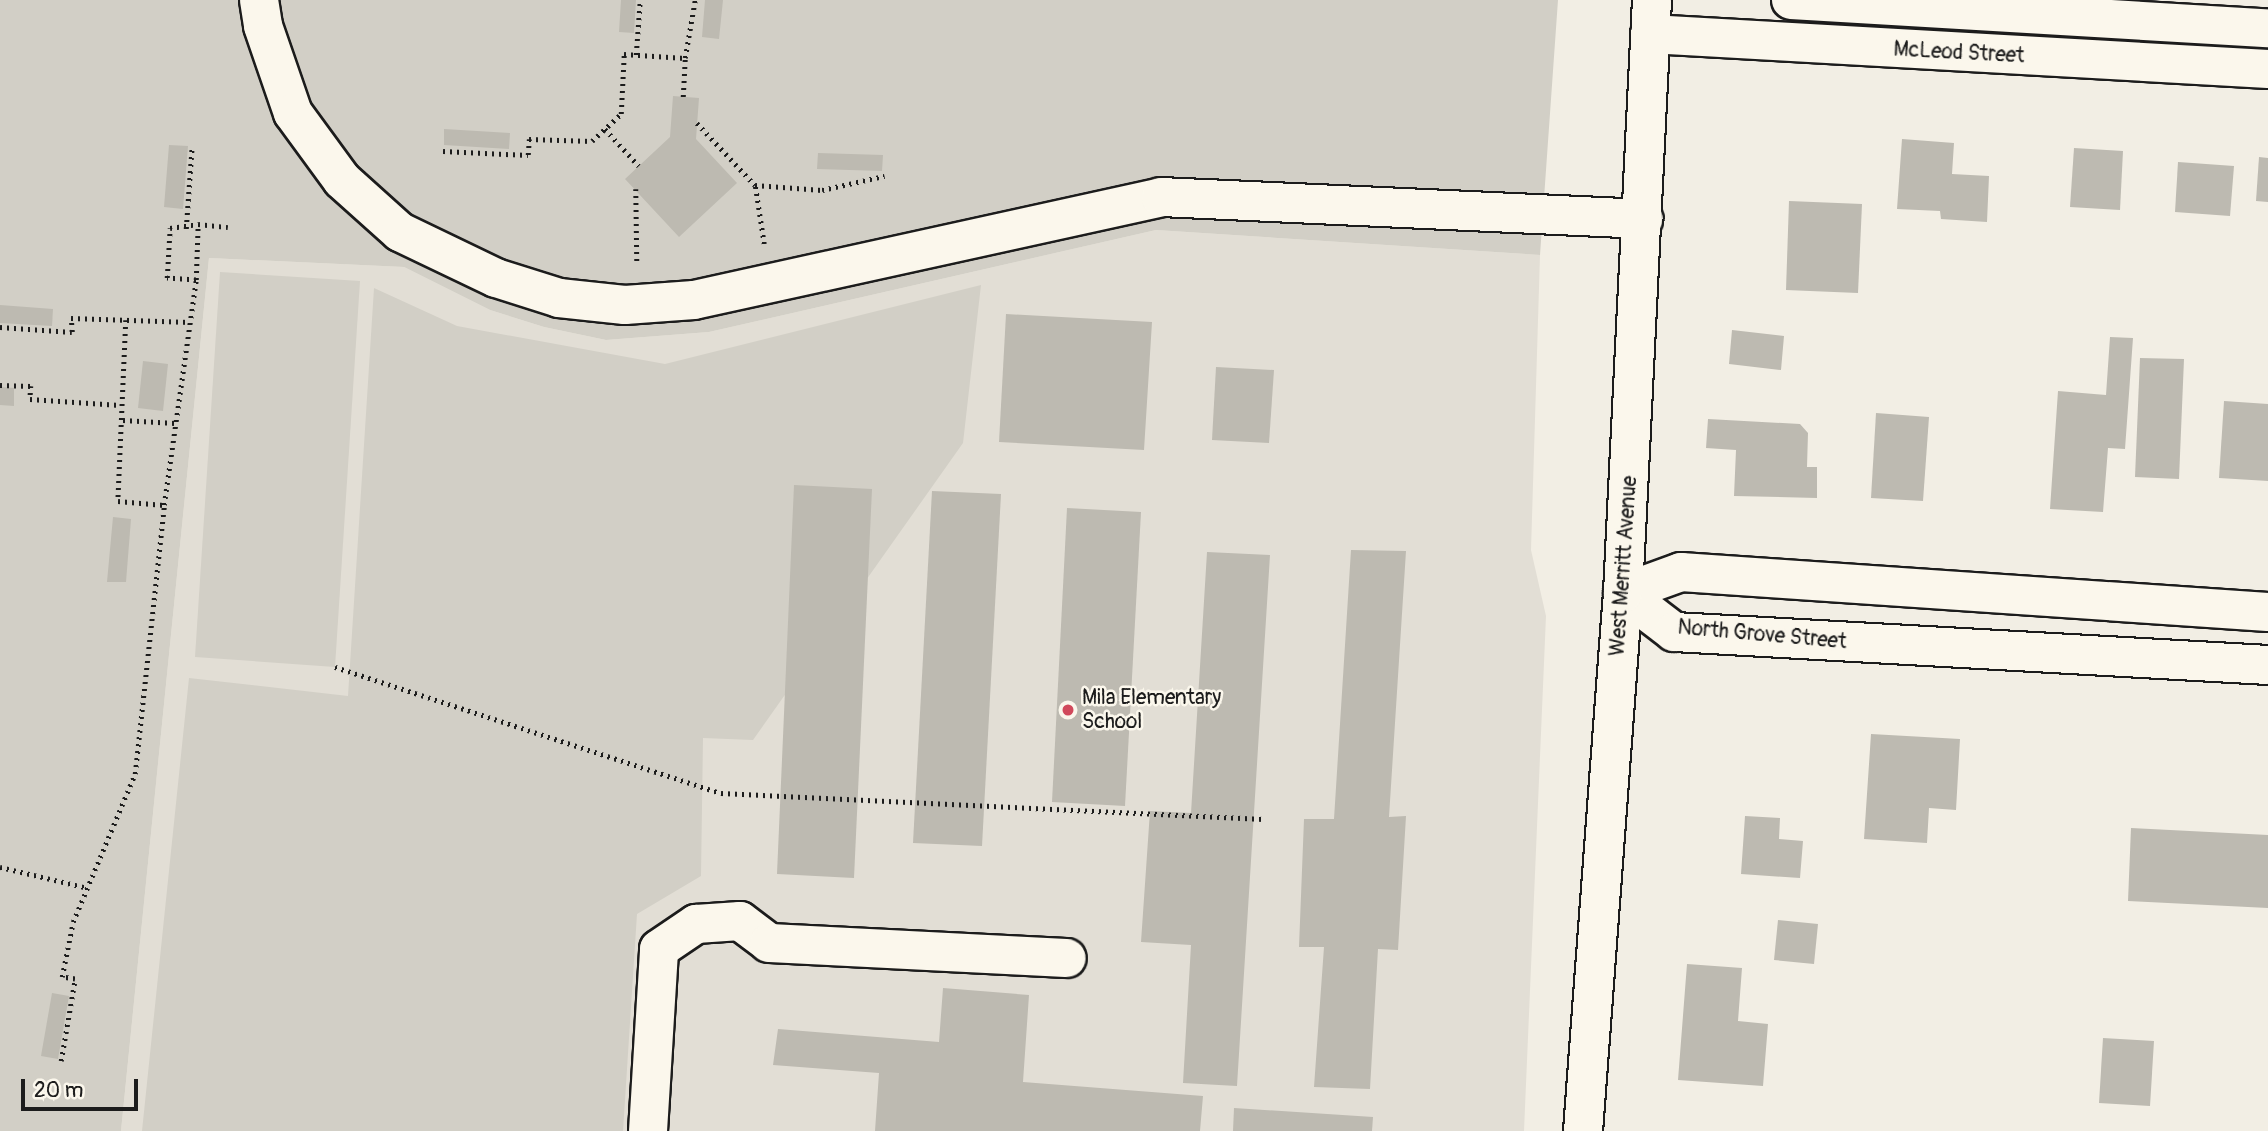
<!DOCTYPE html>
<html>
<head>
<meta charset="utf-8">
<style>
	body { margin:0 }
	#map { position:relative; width:2268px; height:1131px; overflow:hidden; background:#f2eee4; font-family:Pangolin,sans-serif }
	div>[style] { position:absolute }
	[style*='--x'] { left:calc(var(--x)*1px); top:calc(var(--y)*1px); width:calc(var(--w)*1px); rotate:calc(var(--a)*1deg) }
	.built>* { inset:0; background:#e2ded5 }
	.green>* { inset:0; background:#d2cfc6 }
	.building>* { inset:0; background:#bdbab1 }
	.path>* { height:4.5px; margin-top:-2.25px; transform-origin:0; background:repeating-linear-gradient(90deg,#1c1c1c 0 2px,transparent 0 7px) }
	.roads { filter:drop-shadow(2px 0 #1c1c1c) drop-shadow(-2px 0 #1c1c1c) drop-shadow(0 2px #1c1c1c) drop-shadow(0 -2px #1c1c1c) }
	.minor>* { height:38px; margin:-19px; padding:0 19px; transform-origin:19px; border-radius:19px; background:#fbf7ec }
	.dots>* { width:19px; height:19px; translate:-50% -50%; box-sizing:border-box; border:4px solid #fbf7ec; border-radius:50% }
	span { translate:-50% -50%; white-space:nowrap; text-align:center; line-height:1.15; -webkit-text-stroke:5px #fbf7ec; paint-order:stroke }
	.street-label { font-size:21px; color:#1c1c1c }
	.poi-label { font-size:21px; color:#1c1c1c }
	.left { translate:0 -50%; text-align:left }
	.scale { position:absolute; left:21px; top:1079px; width:117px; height:32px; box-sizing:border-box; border:4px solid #1c1c1c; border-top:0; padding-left:9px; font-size:21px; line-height:24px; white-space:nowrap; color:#1c1c1c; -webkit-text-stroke:5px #fbf7ec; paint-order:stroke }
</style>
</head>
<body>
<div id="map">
	<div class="built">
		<i style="clip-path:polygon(1156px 230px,1540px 255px,1531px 550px,1546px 616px,1524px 1131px,121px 1131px,209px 258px,404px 267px,490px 310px,544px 327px,606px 340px,709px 332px)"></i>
	</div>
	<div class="green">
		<i style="clip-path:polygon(0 0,1558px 0,1540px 255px,1156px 230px,709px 332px,606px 340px,544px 327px,490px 310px,404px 267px,209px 258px,121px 1131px,0 1131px)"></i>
		<i style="clip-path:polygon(220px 272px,360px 281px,335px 667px,195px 657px)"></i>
		<i style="clip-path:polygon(981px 285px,963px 443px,753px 740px,703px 738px,701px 876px,637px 914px,623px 1131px,142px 1131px,189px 678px,348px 696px,374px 288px,457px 326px,665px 364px)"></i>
	</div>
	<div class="building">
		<i style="clip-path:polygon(621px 0,636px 0,634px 33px,619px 32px)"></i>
		<i style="clip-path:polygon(705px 0,723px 0,719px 39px,702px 37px)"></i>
		<i style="clip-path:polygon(673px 96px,699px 98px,696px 139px,737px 183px,679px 237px,625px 179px,670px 137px)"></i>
		<i style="clip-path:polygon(444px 129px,510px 133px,509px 149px,444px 145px)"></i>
		<i style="clip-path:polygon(1902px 139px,1954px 143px,1952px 174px,1989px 176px,1987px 222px,1941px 219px,1940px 211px,1897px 209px)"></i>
		<i style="clip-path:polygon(169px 145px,188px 146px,183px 209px,164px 207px)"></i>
		<i style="clip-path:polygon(2074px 148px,2123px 151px,2120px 210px,2070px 207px)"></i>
		<i style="clip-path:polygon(818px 153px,883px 155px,882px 171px,817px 169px)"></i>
		<i style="clip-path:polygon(2259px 157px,2268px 158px,2268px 202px,2256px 201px)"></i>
		<i style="clip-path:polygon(2178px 162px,2234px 166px,2230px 216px,2175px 212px)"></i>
		<i style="clip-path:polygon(1789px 201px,1862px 204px,1858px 293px,1786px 290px)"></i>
		<i style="clip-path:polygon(0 305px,53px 309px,52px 326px,0 323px)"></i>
		<i style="clip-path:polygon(1006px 314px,1152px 322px,1144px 450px,999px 442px)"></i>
		<i style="clip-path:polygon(1732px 330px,1784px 336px,1781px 370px,1729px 364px)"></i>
		<i style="clip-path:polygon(2110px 337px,2133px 338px,2125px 449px,2108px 448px,2103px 512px,2050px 509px,2058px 391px,2106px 395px)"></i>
		<i style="clip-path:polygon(2140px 358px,2184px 359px,2179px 479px,2135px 477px)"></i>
		<i style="clip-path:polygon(143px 361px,168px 364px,163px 411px,138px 408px)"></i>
		<i style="clip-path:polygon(1216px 367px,1274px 370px,1269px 443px,1212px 440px)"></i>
		<i style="clip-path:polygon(0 387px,14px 388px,14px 406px,0 405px)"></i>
		<i style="clip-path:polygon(2224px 401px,2268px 404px,2268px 481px,2219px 478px)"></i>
		<i style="clip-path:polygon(1876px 413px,1929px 417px,1923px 501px,1871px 498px)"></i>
		<i style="clip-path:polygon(1708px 419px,1800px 424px,1808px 433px,1807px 467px,1817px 467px,1817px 498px,1734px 496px,1736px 450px,1706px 448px)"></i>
		<i style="clip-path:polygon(794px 485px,872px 489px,854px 878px,777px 874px)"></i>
		<i style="clip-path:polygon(932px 491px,1001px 494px,982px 846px,913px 843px)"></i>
		<i style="clip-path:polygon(1067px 508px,1141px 512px,1125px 806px,1052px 802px)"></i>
		<i style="clip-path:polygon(113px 517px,131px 519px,126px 582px,107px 582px)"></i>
		<i style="clip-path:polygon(1351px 550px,1406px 551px,1389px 817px,1406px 816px,1398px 950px,1378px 949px,1370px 1089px,1314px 1087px,1324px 947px,1299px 947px,1304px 819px,1334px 819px)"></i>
		<i style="clip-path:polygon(1207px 552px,1270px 555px,1237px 1086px,1183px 1083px,1191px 945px,1141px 942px,1150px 811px,1191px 813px)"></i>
		<i style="clip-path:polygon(1871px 734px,1960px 739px,1956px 810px,1929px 808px,1927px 843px,1864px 839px)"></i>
		<i style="clip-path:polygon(1745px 816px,1780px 818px,1779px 839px,1803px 841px,1800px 878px,1741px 874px)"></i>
		<i style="clip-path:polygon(2131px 828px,2268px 835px,2268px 908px,2128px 901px)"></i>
		<i style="clip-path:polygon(1778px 920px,1818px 924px,1814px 964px,1774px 960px)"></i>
		<i style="clip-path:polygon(1687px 964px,1742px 968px,1738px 1021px,1768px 1024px,1763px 1086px,1678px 1080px)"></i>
		<i style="clip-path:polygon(943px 988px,1029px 995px,1023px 1082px,1203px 1096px,1200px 1131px,875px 1131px,879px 1073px,773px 1065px,778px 1029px,939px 1042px)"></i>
		<i style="clip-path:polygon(52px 993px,69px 996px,58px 1059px,41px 1056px)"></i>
		<i style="clip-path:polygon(2103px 1038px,2154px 1041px,2150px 1106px,2099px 1103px)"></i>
		<i style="clip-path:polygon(1234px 1108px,1373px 1117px,1372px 1131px,1233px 1131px)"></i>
	</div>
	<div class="path">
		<i style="--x:636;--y:55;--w:55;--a:-85.8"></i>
		<i style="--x:683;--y:97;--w:39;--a:-87"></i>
		<i style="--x:697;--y:123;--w:85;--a:46.9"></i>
		<i style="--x:605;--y:129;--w:50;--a:47.4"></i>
		<i style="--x:443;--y:151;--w:85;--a:2.7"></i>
		<i style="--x:528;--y:155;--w:16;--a:-86"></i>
		<i style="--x:529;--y:139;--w:63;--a:1.8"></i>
		<i style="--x:592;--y:141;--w:40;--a:-43"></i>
		<i style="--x:621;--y:114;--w:60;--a:-87.1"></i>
		<i style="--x:624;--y:54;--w:61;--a:3.8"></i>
		<i style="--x:685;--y:58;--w:59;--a:-80.2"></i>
		<i style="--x:636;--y:189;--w:75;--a:89.2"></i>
		<i style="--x:186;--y:229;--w:83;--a:-85.9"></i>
		<i style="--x:764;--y:244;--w:60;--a:-98.7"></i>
		<i style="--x:755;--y:185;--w:67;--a:4.3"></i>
		<i style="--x:822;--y:190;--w:64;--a:-12.7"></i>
		<i style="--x:196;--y:280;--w:29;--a:-176"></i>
		<i style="--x:167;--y:278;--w:50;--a:-86.6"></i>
		<i style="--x:170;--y:228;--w:28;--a:-8"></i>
		<i style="--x:126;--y:320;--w:181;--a:92.5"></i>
		<i style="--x:118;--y:501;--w:46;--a:5"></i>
		<i style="--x:0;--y:327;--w:72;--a:4"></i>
		<i style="--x:72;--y:332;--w:14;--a:-94"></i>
		<i style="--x:71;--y:318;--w:119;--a:1.9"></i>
		<i style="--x:0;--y:385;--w:31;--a:2"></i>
		<i style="--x:31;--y:386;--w:13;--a:94"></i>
		<i style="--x:30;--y:399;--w:90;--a:3.8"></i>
		<i style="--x:123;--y:420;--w:52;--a:3.3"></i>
		<i style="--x:335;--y:667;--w:406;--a:18.1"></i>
		<i style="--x:721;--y:793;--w:543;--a:2.75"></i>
		<i style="--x:0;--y:867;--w:90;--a:13.4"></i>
		<i style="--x:61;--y:1061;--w:83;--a:-80.3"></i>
		<i style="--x:75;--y:979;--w:13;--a:-171"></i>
		<i style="--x:62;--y:977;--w:56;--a:-78.7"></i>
		<i style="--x:73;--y:922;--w:160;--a:-67.3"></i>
		<i style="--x:135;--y:774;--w:271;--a:-83.8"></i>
		<i style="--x:164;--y:505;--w:227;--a:-81.9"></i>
		<i style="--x:196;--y:280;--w:56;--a:-88"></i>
		<i style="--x:198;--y:224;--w:30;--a:6"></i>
	</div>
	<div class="roads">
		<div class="minor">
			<i style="--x:259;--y:0;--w:26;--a:81"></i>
			<i style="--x:263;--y:26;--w:92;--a:71"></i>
			<i style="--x:293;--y:113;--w:83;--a:53.8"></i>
			<i style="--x:342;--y:180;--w:78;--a:41.9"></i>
			<i style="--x:400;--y:232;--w:106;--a:25.6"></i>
			<i style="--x:496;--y:278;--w:66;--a:17.6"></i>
			<i style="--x:559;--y:298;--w:66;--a:6.1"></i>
			<i style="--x:625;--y:305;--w:69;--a:-4.1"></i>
			<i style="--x:694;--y:300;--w:478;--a:-12.4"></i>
			<i style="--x:1161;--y:197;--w:483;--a:2.6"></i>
			<i style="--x:1791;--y:0;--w:478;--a:3.4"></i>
			<i style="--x:1650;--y:34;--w:619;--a:3.24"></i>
			<i style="--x:1623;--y:593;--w:64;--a:37.4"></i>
			<i style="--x:1674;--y:632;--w:595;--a:3.18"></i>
			<i style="--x:1623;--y:593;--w:62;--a:-19.9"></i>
			<i style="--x:1681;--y:572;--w:588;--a:3.9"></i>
			<i style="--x:648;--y:1131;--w:182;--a:-86.5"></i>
			<i style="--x:659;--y:949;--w:45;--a:-34"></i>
			<i style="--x:696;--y:924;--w:44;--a:-3.9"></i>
			<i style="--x:740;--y:921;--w:36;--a:37"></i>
			<i style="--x:769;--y:943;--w:298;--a:2.9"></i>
			<i style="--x:1583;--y:1131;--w:539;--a:-85.75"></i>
			<i style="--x:1623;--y:593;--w:594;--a:-87.2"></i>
		</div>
	</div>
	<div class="dots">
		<i style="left:1068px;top:710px;background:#d1495b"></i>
	</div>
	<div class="street-label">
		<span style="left:1959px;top:53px;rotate:3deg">McLeod Street</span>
		<span style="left:1624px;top:566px;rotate:-86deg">West Merritt Avenue</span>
		<span style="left:1762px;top:635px;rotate:5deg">North Grove Street</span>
	</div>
	<div class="poi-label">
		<span class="left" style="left:1082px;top:710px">Mila Elementary<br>School</span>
	</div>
	<div class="scale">20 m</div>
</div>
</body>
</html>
